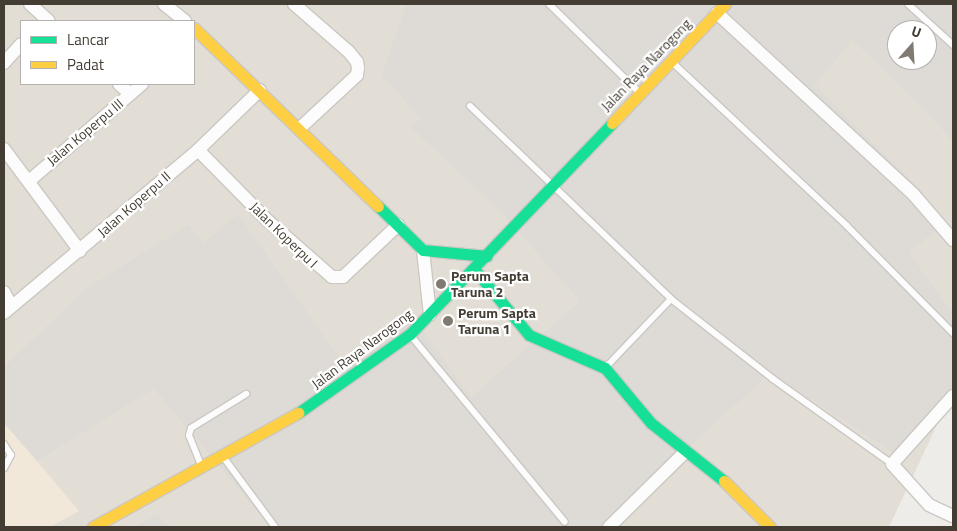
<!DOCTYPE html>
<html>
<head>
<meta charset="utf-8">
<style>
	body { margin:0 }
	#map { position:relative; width:957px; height:531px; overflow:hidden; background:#eeece8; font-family:"Titillium Web",sans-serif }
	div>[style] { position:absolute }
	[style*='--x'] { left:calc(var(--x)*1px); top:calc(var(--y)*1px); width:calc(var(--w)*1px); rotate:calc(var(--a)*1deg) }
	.residential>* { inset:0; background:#e3ded5 }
	.commercial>* { inset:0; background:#f2e8da }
	.industrial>* { inset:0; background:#dedbd6 }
	.roads { filter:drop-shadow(1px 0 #cbc8c3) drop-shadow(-1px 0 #cbc8c3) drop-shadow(0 1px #cbc8c3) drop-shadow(0 -1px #cbc8c3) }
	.lane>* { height:6px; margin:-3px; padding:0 3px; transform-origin:3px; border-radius:3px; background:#fcfcfc }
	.street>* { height:12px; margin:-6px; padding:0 6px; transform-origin:6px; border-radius:6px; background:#fcfcfc }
	.fast>* { height:11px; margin:-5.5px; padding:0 5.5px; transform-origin:5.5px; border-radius:5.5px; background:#16e098 }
	.slow>* { height:11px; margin:-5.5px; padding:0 5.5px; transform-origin:5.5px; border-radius:5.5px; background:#ffcf43 }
	.dots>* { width:14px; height:14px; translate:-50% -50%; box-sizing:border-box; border:2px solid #fff; border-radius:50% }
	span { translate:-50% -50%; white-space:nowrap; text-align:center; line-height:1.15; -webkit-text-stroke:4.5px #fff; paint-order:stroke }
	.street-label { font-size:14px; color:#443d34 }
	.poi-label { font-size:14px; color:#443d34; font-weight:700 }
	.left { translate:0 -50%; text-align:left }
	.frame { position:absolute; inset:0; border:5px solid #443d34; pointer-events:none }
	.legend { position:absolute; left:20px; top:20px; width:175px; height:65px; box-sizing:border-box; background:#fff; border:1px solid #b4b1ae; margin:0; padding:6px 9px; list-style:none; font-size:15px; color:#443d34 }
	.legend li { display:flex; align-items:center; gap:10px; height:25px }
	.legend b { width:25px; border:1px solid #b4b1ae }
	.north { position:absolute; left:887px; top:20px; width:50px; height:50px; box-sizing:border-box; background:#fff; border:1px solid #b4b1ae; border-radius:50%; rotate:19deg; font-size:14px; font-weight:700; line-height:20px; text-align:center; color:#443d34 }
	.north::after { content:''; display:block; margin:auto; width:18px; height:22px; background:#807a73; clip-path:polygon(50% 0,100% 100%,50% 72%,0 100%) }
</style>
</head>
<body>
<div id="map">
	<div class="residential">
		<i style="clip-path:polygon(evenodd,4px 4px,953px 4px,953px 391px,889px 527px,4px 527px,4px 4px,21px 21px,194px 21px,194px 84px,21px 84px,21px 21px,4px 4px,897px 30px,927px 30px,927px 60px,897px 60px,897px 30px)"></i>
	</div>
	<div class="commercial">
		<i style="clip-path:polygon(4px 423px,37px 461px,79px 511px,50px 527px,4px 527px)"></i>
	</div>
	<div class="industrial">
		<i style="clip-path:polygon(evenodd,406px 4px,953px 4px,953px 142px,927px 112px,852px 40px,815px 85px,918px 187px,943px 224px,909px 253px,953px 313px,953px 391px,898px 456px,770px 373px,602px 527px,270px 527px,154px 389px,37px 461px,4px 423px,4px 367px,85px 289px,189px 224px,203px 243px,238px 214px,343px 363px,392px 337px,411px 315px,471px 397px,580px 301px,495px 206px,410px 127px,421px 119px,382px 75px,406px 4px,897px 30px,927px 30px,927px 60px,897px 60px,897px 30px)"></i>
		<i style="clip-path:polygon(158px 514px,168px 527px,134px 527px)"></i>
	</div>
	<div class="roads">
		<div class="lane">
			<i style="--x:549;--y:4;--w:126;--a:44.4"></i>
			<i style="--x:908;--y:4;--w:61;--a:42.3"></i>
			<i style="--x:673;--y:63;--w:238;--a:43.1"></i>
			<i style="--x:847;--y:226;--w:151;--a:45.3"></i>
			<i style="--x:470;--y:106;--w:279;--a:43.8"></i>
			<i style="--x:671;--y:299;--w:130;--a:38.1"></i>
			<i style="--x:773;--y:379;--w:146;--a:35.5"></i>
			<i style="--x:411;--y:336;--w:241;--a:50.4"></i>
			<i style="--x:606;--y:367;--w:94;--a:-46.3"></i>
			<i style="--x:4;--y:444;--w:13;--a:58"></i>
			<i style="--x:11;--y:455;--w:15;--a:118"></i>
			<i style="--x:224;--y:458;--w:86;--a:53.5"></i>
			<i style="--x:201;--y:465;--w:32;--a:-112"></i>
			<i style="--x:189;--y:435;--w:7;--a:-74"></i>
			<i style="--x:191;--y:428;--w:65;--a:-31.7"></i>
		</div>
		<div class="street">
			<i style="--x:30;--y:4;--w:25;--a:42"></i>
			<i style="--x:164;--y:4;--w:27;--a:39"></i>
			<i style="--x:294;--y:4;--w:73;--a:41.1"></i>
			<i style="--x:349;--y:52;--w:13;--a:51"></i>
			<i style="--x:357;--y:62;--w:6;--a:81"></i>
			<i style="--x:358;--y:68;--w:7;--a:98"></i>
			<i style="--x:357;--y:75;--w:78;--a:137.1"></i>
			<i style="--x:717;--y:13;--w:268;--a:42.7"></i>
			<i style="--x:914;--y:195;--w:60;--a:49.1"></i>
			<i style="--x:4;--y:63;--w:25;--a:-48"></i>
			<i style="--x:119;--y:84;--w:15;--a:42"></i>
			<i style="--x:4;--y:149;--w:127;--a:53.3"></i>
			<i style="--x:198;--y:150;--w:98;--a:45.4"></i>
			<i style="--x:267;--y:220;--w:86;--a:41.2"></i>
			<i style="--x:332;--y:277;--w:11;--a:0"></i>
			<i style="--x:343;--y:277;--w:76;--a:-43.4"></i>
			<i style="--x:29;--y:181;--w:149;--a:-40.6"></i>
			<i style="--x:423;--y:250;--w:65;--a:83.9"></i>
			<i style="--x:4;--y:292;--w:16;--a:63"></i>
			<i style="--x:4;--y:313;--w:253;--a:-40"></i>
			<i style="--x:198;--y:150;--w:86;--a:-44.1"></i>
			<i style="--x:953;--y:396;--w:91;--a:131.9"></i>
			<i style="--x:892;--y:464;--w:55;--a:47.9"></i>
			<i style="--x:929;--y:505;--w:26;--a:25"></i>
			<i style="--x:609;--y:527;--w:107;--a:-44.6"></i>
		</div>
		<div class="fast">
			<i style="--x:378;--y:206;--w:63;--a:44.4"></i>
			<i style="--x:423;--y:250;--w:64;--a:5.4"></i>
			<i style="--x:474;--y:269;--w:86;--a:50.2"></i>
			<i style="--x:529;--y:335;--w:83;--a:23.5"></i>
			<i style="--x:605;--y:368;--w:72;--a:50.1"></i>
			<i style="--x:651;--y:423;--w:93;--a:38.5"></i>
			<i style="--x:298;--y:413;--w:137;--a:-35.2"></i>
			<i style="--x:410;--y:334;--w:292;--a:-46.2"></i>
		</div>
		<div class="slow">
			<i style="--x:194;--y:28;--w:256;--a:44.1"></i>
			<i style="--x:612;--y:123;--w:164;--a:-46.5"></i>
			<i style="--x:724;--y:481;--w:65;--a:45"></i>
			<i style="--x:93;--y:527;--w:235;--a:-29.1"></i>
		</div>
	</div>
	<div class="dots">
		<i style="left:441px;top:284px;background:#807a73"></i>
		<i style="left:448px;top:321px;background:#807a73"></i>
	</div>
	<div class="street-label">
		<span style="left:646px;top:65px;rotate:-46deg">Jalan Raya Narogong</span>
		<span style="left:85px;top:132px;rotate:-40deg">Jalan Koperpu III</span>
		<span style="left:134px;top:204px;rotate:-41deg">Jalan Koperpu II</span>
		<span style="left:284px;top:235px;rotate:44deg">Jalan Koperpu I</span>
		<span style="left:362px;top:349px;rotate:-37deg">Jalan Raya Narogong</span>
	</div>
	<div class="poi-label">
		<span class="left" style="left:451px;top:284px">Perum Sapta<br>Taruna 2</span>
		<span class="left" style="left:458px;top:321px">Perum Sapta<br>Taruna 1</span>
	</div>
	<div class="frame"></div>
	<ul class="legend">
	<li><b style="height:6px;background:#16e098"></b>Lancar</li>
	<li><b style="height:6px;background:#ffcf43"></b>Padat</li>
	</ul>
	<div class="north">U</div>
</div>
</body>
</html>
